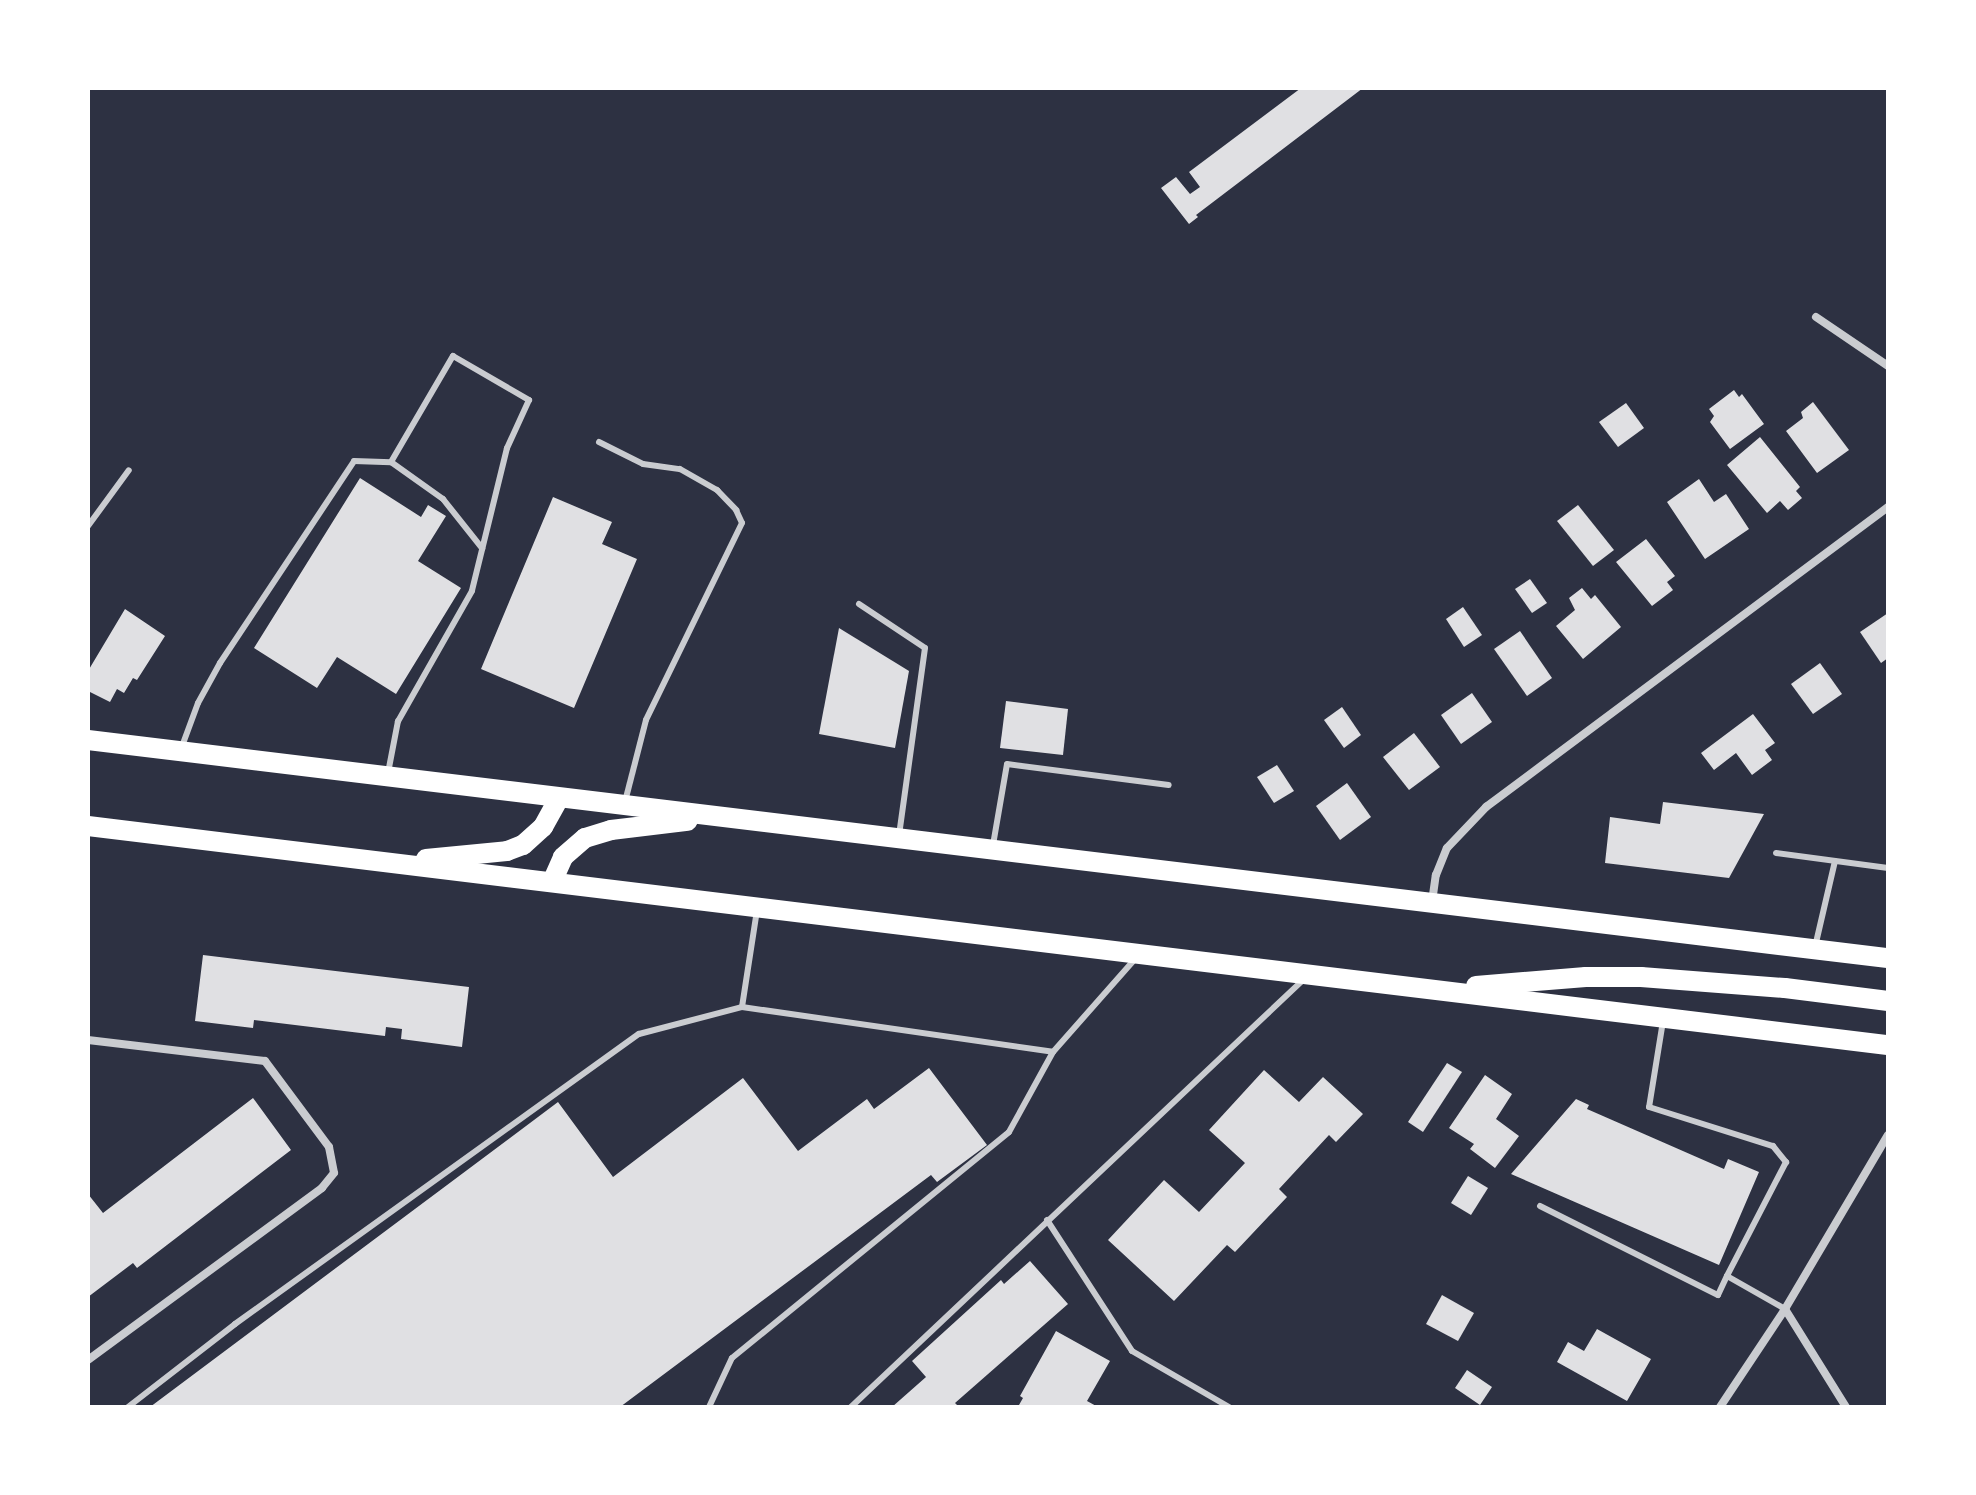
<!DOCTYPE html>
<html>
<head>
<meta charset="utf-8">
<style>
	body { margin:0 }
	#map { position:relative; width:1976px; height:1495px; overflow:hidden; background:#2d3142; font-family:"Alegreya Sans",sans-serif }
	div>[style] { position:absolute }
	[style*='--x'] { left:calc(var(--x)*1px); top:calc(var(--y)*1px); width:calc(var(--w)*1px); rotate:calc(var(--a)*1deg) }
	.building>* { inset:0; background:#e0e0e3 }
	.service>* { height:6px; margin:-3px; padding:0 3px; transform-origin:3px; border-radius:3px; background:#caccd0 }
	.minor>* { height:8px; margin:-4px; padding:0 4px; transform-origin:4px; border-radius:4px; background:#caccd0 }
	.primary>* { height:20px; margin:-10px; padding:0 10px; transform-origin:10px; border-radius:10px; background:#fff }
	span { translate:-50% -50%; white-space:nowrap; text-align:center; line-height:1.15; -webkit-text-stroke:8px #fff; paint-order:stroke }
	.frame { position:absolute; inset:0; border:90px solid #fff; pointer-events:none }
</style>
</head>
<body>
<div id="map">
	<div class="building">
		<i style="clip-path:polygon(1301px 88px,1363px 88px,1196px 215px,1198px 217px,1189px 224px,1161px 188px,1176px 177px,1190px 194px,1200px 187px,1189px 172px)"></i>
		<i style="clip-path:polygon(1734px 390px,1739px 397px,1742px 394px,1764px 424px,1730px 449px,1710px 422px,1714px 416px,1709px 409px)"></i>
		<i style="clip-path:polygon(1813px 402px,1849px 450px,1817px 473px,1786px 431px,1803px 418px,1801px 412px)"></i>
		<i style="clip-path:polygon(1626px 403px,1644px 428px,1618px 447px,1599px 422px)"></i>
		<i style="clip-path:polygon(1760px 437px,1800px 487px,1796px 491px,1802px 498px,1788px 510px,1780px 501px,1767px 513px,1727px 465px)"></i>
		<i style="clip-path:polygon(360px 478px,421px 517px,428px 505px,446px 516px,418px 561px,461px 588px,396px 694px,337px 657px,317px 688px,254px 648px)"></i>
		<i style="clip-path:polygon(1699px 479px,1714px 502px,1726px 494px,1749px 529px,1705px 559px,1667px 502px)"></i>
		<i style="clip-path:polygon(553px 497px,612px 522px,602px 544px,637px 559px,574px 708px,481px 669px)"></i>
		<i style="clip-path:polygon(1578px 505px,1614px 550px,1593px 566px,1557px 521px)"></i>
		<i style="clip-path:polygon(1646px 539px,1675px 576px,1667px 582px,1673px 590px,1652px 606px,1616px 562px)"></i>
		<i style="clip-path:polygon(1530px 579px,1547px 603px,1532px 613px,1515px 589px)"></i>
		<i style="clip-path:polygon(1582px 588px,1591px 599px,1595px 595px,1621px 627px,1583px 659px,1556px 626px,1575px 610px,1569px 598px)"></i>
		<i style="clip-path:polygon(1463px 607px,1482px 635px,1464px 647px,1446px 619px)"></i>
		<i style="clip-path:polygon(125px 609px,165px 636px,137px 680px,133px 678px,124px 693px,117px 689px,110px 702px,88px 691px,88px 671px)"></i>
		<i style="clip-path:polygon(1888px 613px,1888px 658px,1881px 663px,1860px 632px)"></i>
		<i style="clip-path:polygon(839px 628px,909px 671px,895px 748px,819px 734px)"></i>
		<i style="clip-path:polygon(1520px 631px,1552px 678px,1527px 696px,1494px 649px)"></i>
		<i style="clip-path:polygon(1820px 663px,1842px 694px,1813px 714px,1791px 684px)"></i>
		<i style="clip-path:polygon(1472px 693px,1492px 722px,1461px 744px,1441px 715px)"></i>
		<i style="clip-path:polygon(1006px 701px,1068px 709px,1063px 755px,1000px 748px)"></i>
		<i style="clip-path:polygon(1342px 707px,1361px 735px,1344px 748px,1324px 720px)"></i>
		<i style="clip-path:polygon(1753px 714px,1775px 743px,1765px 750px,1772px 760px,1752px 775px,1736px 753px,1714px 770px,1701px 753px)"></i>
		<i style="clip-path:polygon(1414px 733px,1440px 767px,1409px 790px,1383px 757px)"></i>
		<i style="clip-path:polygon(1277px 765px,1294px 791px,1274px 803px,1257px 777px)"></i>
		<i style="clip-path:polygon(1347px 783px,1371px 817px,1340px 840px,1316px 806px)"></i>
		<i style="clip-path:polygon(1663px 802px,1764px 814px,1729px 878px,1605px 863px,1610px 817px,1660px 824px)"></i>
		<i style="clip-path:polygon(203px 955px,469px 987px,462px 1047px,401px 1039px,402px 1029px,386px 1027px,385px 1036px,254px 1020px,253px 1028px,195px 1021px)"></i>
		<i style="clip-path:polygon(1447px 1063px,1462px 1072px,1423px 1132px,1408px 1122px)"></i>
		<i style="clip-path:polygon(929px 1068px,987px 1145px,937px 1182px,931px 1175px,620px 1407px,150px 1407px,558px 1102px,613px 1177px,743px 1078px,798px 1151px,867px 1099px,874px 1109px)"></i>
		<i style="clip-path:polygon(1264px 1070px,1299px 1102px,1323px 1077px,1363px 1114px,1336px 1142px,1329px 1135px,1279px 1189px,1287px 1197px,1235px 1252px,1227px 1245px,1174px 1301px,1108px 1240px,1164px 1180px,1199px 1212px,1245px 1163px,1209px 1130px)"></i>
		<i style="clip-path:polygon(1485px 1075px,1512px 1094px,1496px 1119px,1519px 1136px,1495px 1168px,1470px 1149px,1474px 1144px,1449px 1128px)"></i>
		<i style="clip-path:polygon(253px 1098px,291px 1150px,137px 1268px,133px 1263px,88px 1297px,88px 1194px,103px 1213px)"></i>
		<i style="clip-path:polygon(1576px 1099px,1589px 1105px,1587px 1109px,1724px 1169px,1728px 1159px,1759px 1172px,1719px 1265px,1511px 1174px)"></i>
		<i style="clip-path:polygon(1468px 1176px,1488px 1188px,1471px 1215px,1451px 1203px)"></i>
		<i style="clip-path:polygon(1030px 1261px,1068px 1304px,955px 1403px,959px 1407px,892px 1407px,926px 1377px,912px 1361px,1001px 1280px,1004px 1284px)"></i>
		<i style="clip-path:polygon(1442px 1295px,1474px 1313px,1458px 1341px,1426px 1324px)"></i>
		<i style="clip-path:polygon(1597px 1329px,1651px 1359px,1627px 1401px,1557px 1362px,1568px 1342px,1584px 1351px)"></i>
		<i style="clip-path:polygon(1056px 1331px,1110px 1361px,1087px 1401px,1098px 1407px,1019px 1405px,1023px 1398px,1020px 1396px)"></i>
		<i style="clip-path:polygon(1467px 1370px,1492px 1387px,1480px 1405px,1455px 1388px)"></i>
	</div>
	<div class="service">
		<i style="--x:599;--y:442;--w:49;--a:26.6"></i>
		<i style="--x:643;--y:464;--w:37;--a:8"></i>
		<i style="--x:680;--y:469;--w:43;--a:29.6"></i>
		<i style="--x:717;--y:490;--w:28;--a:46"></i>
		<i style="--x:736;--y:510;--w:14;--a:65"></i>
		<i style="--x:742;--y:523;--w:219;--a:116"></i>
		<i style="--x:646;--y:720;--w:85;--a:104.4"></i>
		<i style="--x:391;--y:462;--w:64;--a:35.4"></i>
		<i style="--x:443;--y:499;--w:63;--a:51.5"></i>
		<i style="--x:88;--y:526;--w:69;--a:-53.8"></i>
		<i style="--x:859;--y:604;--w:79;--a:33.7"></i>
		<i style="--x:925;--y:648;--w:189;--a:97.9"></i>
		<i style="--x:181;--y:749;--w:49;--a:-69.7"></i>
		<i style="--x:198;--y:703;--w:46;--a:-61.2"></i>
		<i style="--x:220;--y:663;--w:242;--a:-56.4"></i>
		<i style="--x:354;--y:461;--w:37;--a:2"></i>
		<i style="--x:391;--y:462;--w:123;--a:-59.7"></i>
		<i style="--x:453;--y:356;--w:88;--a:30.1"></i>
		<i style="--x:529;--y:400;--w:53;--a:114.6"></i>
		<i style="--x:507;--y:448;--w:147;--a:103.8"></i>
		<i style="--x:472;--y:591;--w:150;--a:119.6"></i>
		<i style="--x:398;--y:721;--w:53;--a:100.9"></i>
		<i style="--x:993;--y:845;--w:82;--a:-80.2"></i>
		<i style="--x:1007;--y:764;--w:163;--a:7.4"></i>
		<i style="--x:1776;--y:853;--w:113;--a:7.6"></i>
		<i style="--x:1815;--y:947;--w:88;--a:-76.9"></i>
		<i style="--x:742;--y:1007;--w:314;--a:8.2"></i>
		<i style="--x:1663;--y:1021;--w:87;--a:99.2"></i>
		<i style="--x:1649;--y:1107;--w:130;--a:17.5"></i>
		<i style="--x:1773;--y:1146;--w:21;--a:51"></i>
		<i style="--x:1786;--y:1162;--w:128;--a:117.4"></i>
		<i style="--x:1727;--y:1276;--w:67;--a:29.6"></i>
		<i style="--x:1540;--y:1206;--w:199;--a:26.6"></i>
		<i style="--x:1718;--y:1295;--w:21;--a:-65"></i>
		<i style="--x:1047;--y:1220;--w:156;--a:57"></i>
		<i style="--x:1132;--y:1351;--w:112;--a:30"></i>
		<i style="--x:128;--y:1407;--w:135;--a:-37.8"></i>
		<i style="--x:235;--y:1324;--w:497;--a:-35.7"></i>
		<i style="--x:639;--y:1034;--w:106;--a:-14.7"></i>
		<i style="--x:742;--y:1007;--w:98;--a:-81.2"></i>
		<i style="--x:709;--y:1407;--w:54;--a:-64.9"></i>
		<i style="--x:732;--y:1358;--w:357;--a:-39.2"></i>
		<i style="--x:1009;--y:1132;--w:91;--a:-61.2"></i>
		<i style="--x:1053;--y:1052;--w:125;--a:-48.6"></i>
		<i style="--x:851;--y:1407;--w:622;--a:-43.37"></i>
	</div>
	<div class="minor">
		<i style="--x:1816;--y:317;--w:87;--a:34.2"></i>
		<i style="--x:1432;--y:902;--w:27;--a:-82"></i>
		<i style="--x:1436;--y:875;--w:29;--a:-68"></i>
		<i style="--x:1447;--y:848;--w:57;--a:-46.4"></i>
		<i style="--x:1486;--y:807;--w:502;--a:-36.73"></i>
		<i style="--x:88;--y:1040;--w:178;--a:6.8"></i>
		<i style="--x:265;--y:1061;--w:107;--a:53.3"></i>
		<i style="--x:329;--y:1147;--w:26;--a:79"></i>
		<i style="--x:334;--y:1173;--w:19;--a:129"></i>
		<i style="--x:322;--y:1188;--w:290;--a:143.7"></i>
		<i style="--x:1785;--y:1309;--w:115;--a:58.1"></i>
		<i style="--x:1720;--y:1407;--w:118;--a:-56.4"></i>
		<i style="--x:1785;--y:1309;--w:202;--a:-59.4"></i>
	</div>
	<div class="primary">
		<i style="--x:88;--y:740;--w:1813;--a:6.91"></i>
		<i style="--x:88;--y:826;--w:1813;--a:6.94"></i>
		<i style="--x:426;--y:859;--w:81;--a:-5.6"></i>
		<i style="--x:507;--y:851;--w:17;--a:-21"></i>
		<i style="--x:523;--y:845;--w:27;--a:-42"></i>
		<i style="--x:543;--y:827;--w:33;--a:-61"></i>
		<i style="--x:552;--y:882;--w:27;--a:-66"></i>
		<i style="--x:563;--y:857;--w:29;--a:-41"></i>
		<i style="--x:585;--y:838;--w:27;--a:-17"></i>
		<i style="--x:611;--y:830;--w:77;--a:-6.8"></i>
		<i style="--x:1476;--y:986;--w:110;--a:-4.7"></i>
		<i style="--x:1586;--y:977;--w:55;--a:0"></i>
		<i style="--x:1641;--y:977;--w:144;--a:4.4"></i>
		<i style="--x:1785;--y:988;--w:104;--a:7.2"></i>
	</div>
	<div class="frame"></div>
</div>
</body>
</html>
